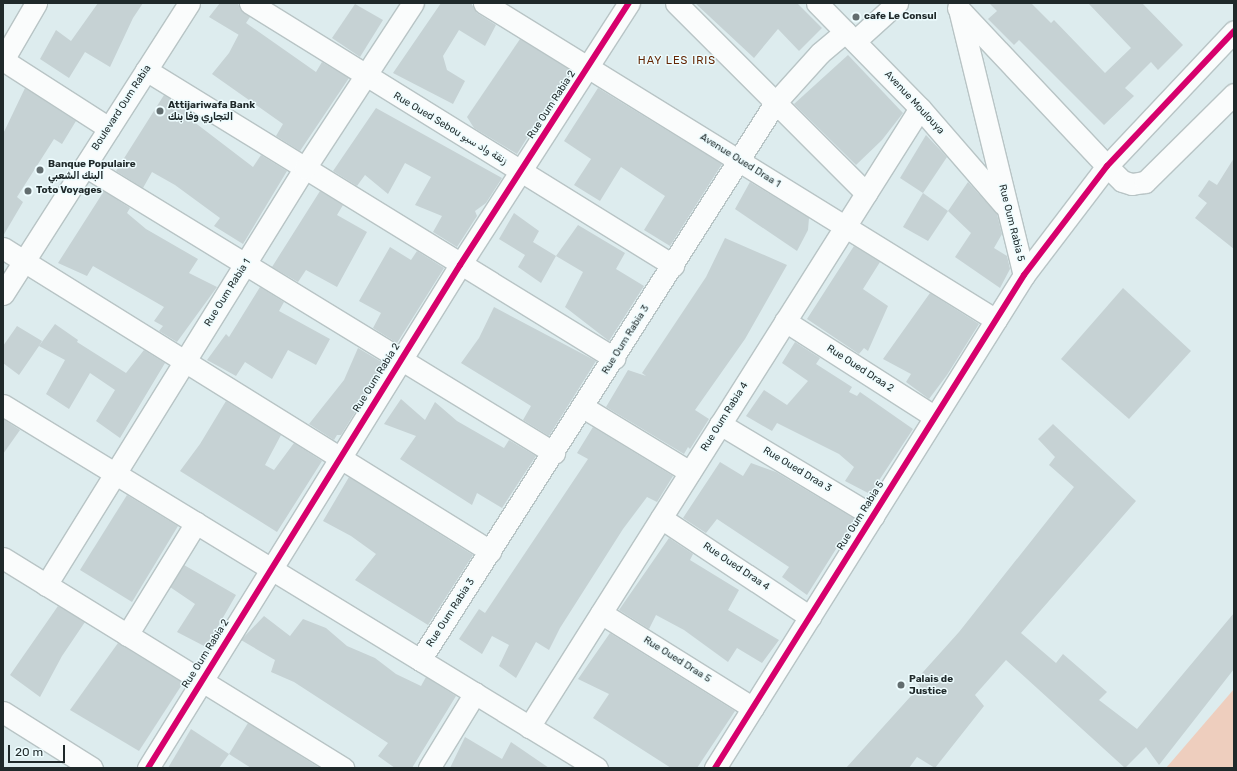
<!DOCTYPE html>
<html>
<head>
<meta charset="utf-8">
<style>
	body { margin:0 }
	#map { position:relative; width:1237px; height:771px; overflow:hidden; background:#ddecee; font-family:Rubik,"Noto Sans Arabic",sans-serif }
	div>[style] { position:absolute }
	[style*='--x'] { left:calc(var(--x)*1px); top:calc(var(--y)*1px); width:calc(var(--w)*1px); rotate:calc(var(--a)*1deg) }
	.green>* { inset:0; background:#eecebe }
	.building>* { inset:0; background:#c6d2d4 }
	.roads { filter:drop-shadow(1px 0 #b8c4c5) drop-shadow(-1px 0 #b8c4c5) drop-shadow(0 1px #b8c4c5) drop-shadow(0 -1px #b8c4c5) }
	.minor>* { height:21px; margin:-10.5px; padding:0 10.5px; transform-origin:10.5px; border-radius:10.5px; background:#fafcfc }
	.cycleway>* { height:6px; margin:-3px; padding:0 3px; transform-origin:3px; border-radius:3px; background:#d6006c }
	.dots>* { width:11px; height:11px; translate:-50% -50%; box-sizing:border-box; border:2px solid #edfcfe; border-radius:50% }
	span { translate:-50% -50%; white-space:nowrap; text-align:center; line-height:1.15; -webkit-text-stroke:3px #edfcfe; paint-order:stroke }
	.poi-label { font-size:10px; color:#1f292a; font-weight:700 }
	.left { translate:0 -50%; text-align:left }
	.street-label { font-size:10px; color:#1f292a }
	.neighbourhood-label { font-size:11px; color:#642503; letter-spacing:1px }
	.frame { position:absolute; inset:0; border:4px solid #1f292a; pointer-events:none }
	.scale { position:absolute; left:8px; top:745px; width:57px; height:18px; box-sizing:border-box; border:2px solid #1f292a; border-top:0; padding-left:5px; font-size:12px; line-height:14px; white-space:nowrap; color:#1f292a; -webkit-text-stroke:3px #edfcfe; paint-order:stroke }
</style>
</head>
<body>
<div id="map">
	<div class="green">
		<i style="clip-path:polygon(1234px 689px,1234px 768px,1166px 768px)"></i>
	</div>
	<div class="building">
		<i style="clip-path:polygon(98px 3px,143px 3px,133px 18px,110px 67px,85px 52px,69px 78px,40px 59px,56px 30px,71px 41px)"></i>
		<i style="clip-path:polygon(220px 3px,238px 3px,240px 9px,250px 17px,246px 23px,316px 72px,322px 62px,349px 78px,300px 151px,276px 136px,283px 124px,212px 74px,229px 53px,241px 30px,239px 35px,209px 17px)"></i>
		<i style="clip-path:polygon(441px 3px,471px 3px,477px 13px,496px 25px,485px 46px,459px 30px,443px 56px,447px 70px,465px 81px,453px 104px,393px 73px)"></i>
		<i style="clip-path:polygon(695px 3px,797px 3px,822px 28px,799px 51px,778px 29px,754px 58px)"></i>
		<i style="clip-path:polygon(989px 3px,1031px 3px,1051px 23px,1054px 20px,1105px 73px,1131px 48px,1088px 3px,1142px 3px,1183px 45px,1158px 70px,1151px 62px,1125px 88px,1134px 96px,1104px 125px,1019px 40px,1014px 45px,988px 19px,997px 11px)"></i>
		<i style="clip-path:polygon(355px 4px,383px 20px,360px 57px,332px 38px)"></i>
		<i style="clip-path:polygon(520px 39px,570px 70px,517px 154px,474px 128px,467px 117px)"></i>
		<i style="clip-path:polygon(848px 55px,903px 113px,882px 140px,856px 165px,794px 104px)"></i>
		<i style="clip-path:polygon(25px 88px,76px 121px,62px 144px,54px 139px,17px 197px,23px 202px,3px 236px,3px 134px)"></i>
		<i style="clip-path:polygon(598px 88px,722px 164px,670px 246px,644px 230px,665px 196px,621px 167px,600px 201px,574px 185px,591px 159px,564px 141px)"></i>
		<i style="clip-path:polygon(164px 95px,188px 110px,185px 115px,253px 167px,261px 155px,287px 171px,243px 244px,214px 226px,220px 218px,175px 185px,152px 172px,143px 188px,116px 171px)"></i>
		<i style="clip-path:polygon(376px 108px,502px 178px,486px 203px,475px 211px,477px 216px,457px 247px,433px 232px,442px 216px,415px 205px,431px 177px,405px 163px,388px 194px,365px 175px,357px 186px,333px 171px)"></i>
		<i style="clip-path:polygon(926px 135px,947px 157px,923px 193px,900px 178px)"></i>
		<i style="clip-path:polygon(1234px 158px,1234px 249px,1195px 218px,1207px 203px,1198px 196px,1209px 180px,1217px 185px)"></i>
		<i style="clip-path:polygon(750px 182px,809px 218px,808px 230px,797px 251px,735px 209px)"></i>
		<i style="clip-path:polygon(968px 182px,997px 214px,1002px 234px,994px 248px,1007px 256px,1010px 269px,1000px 288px,955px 257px,971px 233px,948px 211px)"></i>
		<i style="clip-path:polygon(104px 191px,130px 208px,127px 213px,146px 229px,198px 259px,189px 273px,217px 287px,177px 342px,159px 331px,163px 326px,154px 321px,164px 307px,93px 266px,87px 276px,58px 263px)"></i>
		<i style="clip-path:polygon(320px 191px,343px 205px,337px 215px,367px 232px,337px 287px,306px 270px,298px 282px,272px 267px)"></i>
		<i style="clip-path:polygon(923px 193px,948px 211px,928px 241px,903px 227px)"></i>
		<i style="clip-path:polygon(514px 213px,539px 231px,533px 242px,556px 256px,541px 283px,518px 267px,525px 255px,499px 239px)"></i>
		<i style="clip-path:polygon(578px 225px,625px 253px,616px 269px,644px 286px,609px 341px,565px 307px,583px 272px,556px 256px)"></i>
		<i style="clip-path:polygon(725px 238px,787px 265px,745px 339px,695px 410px,709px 419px,690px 449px,688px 447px,684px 454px,606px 407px,628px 370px,646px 376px,642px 373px,706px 277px)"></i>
		<i style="clip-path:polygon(854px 246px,880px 262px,863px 289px,888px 306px,868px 351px,864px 348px,859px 354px,807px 319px)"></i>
		<i style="clip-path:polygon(390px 247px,411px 260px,417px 251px,444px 268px,397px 343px,373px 328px,381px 313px,359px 301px)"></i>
		<i style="clip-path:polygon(260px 287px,284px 302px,279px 311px,330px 339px,316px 365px,288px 350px,272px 379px,245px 362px,236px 376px,207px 360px,226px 334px,229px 337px)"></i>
		<i style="clip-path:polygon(1123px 288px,1191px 351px,1129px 419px,1061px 359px)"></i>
		<i style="clip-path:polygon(930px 293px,979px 324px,947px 375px,929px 399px,906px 382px,911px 374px,883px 359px)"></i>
		<i style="clip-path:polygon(494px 307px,596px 361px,549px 436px,523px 420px,531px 406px,461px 363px,479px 338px)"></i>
		<i style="clip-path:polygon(55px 324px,78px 340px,77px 342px,126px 373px,144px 350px,165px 363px,120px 438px,96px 421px,115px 390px,90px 373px,69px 409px,46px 394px,65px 360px,39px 346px,19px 375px,3px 363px,3px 346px,17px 326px,42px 341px,39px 346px)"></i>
		<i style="clip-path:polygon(795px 342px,820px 358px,816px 364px,852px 387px,849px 392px,857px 396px,860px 392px,913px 429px,870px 494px,845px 481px,854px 467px,839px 454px,777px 423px,772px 431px,746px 416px,764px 390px,787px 405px,808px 381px,782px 363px)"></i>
		<i style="clip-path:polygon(358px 348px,385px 364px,341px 435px,337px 435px,334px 440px,309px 424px,344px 380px)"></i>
		<i style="clip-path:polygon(401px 399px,425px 420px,435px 402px,457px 421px,504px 448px,509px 440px,536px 456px,502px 508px,477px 493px,472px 505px,400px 459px,416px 436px,384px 424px)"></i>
		<i style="clip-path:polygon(226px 401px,281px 435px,265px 465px,274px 470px,294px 443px,322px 461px,277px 532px,180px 471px,200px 444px)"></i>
		<i style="clip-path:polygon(3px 419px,20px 430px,3px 454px)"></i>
		<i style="clip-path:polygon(1053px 424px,1136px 501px,1021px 633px,1056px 663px,1063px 654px,1107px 692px,1099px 700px,1137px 729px,1234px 613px,1234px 669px,1159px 765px,1146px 747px,1125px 768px,1006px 660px,975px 695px,984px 706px,935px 768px,917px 757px,909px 768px,846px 768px,920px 686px,915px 681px,959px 632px,1074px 487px,1049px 465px,1055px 457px,1038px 439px)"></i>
		<i style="clip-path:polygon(593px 427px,673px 476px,657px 502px,647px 497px,623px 529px,560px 628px,549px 650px,536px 642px,516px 678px,499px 666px,509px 645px,492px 636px,482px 654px,459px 639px,479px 609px,485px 613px,588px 459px,577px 453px)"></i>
		<i style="clip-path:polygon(720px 462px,743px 476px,751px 463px,776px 472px,855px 519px,807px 595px,782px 577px,789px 567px,717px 519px,706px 533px,683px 518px)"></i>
		<i style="clip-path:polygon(349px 477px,473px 555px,428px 625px,355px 580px,376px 554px,351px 536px,323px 521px)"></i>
		<i style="clip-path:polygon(127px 495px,178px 526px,132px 602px,80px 570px)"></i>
		<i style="clip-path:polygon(669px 538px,693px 554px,690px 560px,739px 590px,728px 610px,779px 640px,762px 663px,737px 648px,728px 662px,684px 630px,656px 615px,649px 629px,619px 610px)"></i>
		<i style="clip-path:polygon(184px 565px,236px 595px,206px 647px,177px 632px,195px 604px,170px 587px)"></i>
		<i style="clip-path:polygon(58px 606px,85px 622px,62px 656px,40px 697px,10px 675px)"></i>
		<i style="clip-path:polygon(264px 616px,290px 636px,303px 619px,326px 628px,347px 646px,375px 658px,396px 674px,421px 686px,426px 677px,456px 696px,412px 768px,395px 768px,378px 756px,388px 743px,294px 682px,271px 672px,275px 660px,241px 640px)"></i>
		<i style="clip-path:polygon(610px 633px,735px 711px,697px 768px,671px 768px,593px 718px,609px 694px,578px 679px)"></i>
		<i style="clip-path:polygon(118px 643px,183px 683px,139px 751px,70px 710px)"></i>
		<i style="clip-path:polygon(248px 723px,320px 768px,251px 768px,229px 754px)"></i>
		<i style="clip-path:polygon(191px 729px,229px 754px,219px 768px,168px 768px)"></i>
		<i style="clip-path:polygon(465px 737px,502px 759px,511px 742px,549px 768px,450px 768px)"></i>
	</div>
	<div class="roads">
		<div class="minor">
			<i style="--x:250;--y:3;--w:498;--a:31.8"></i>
			<i style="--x:484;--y:3;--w:602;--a:31.76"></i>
			<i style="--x:676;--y:3;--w:269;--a:45"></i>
			<i style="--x:817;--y:3;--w:147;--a:45.6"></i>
			<i style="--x:920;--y:108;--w:128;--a:49.1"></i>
			<i style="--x:958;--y:8;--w:217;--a:46.7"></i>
			<i style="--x:1107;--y:166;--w:21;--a:45"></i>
			<i style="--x:1122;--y:181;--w:10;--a:17"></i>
			<i style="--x:1132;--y:184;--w:13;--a:-9"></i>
			<i style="--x:1145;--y:182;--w:125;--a:-44.7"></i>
			<i style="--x:959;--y:9;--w:274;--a:76.3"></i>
			<i style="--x:855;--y:41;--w:57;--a:-42.1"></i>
			<i style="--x:3;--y:60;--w:126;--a:32.7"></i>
			<i style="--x:3;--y:60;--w:66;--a:-59.9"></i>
			<i style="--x:146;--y:70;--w:550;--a:31.61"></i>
			<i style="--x:85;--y:166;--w:550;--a:31.46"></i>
			<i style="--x:3;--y:248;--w:574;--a:31.89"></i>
			<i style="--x:3;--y:294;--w:345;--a:-57.4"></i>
			<i style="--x:785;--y:321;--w:178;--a:32.6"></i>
			<i style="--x:3;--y:405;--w:696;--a:31.43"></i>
			<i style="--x:583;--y:407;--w:125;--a:31.3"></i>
			<i style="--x:720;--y:424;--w:179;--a:31"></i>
			<i style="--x:661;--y:518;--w:179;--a:33.6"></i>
			<i style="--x:3;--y:558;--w:400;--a:31.7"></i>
			<i style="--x:46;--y:585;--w:491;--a:-58.2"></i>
			<i style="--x:305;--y:168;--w:197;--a:-56.8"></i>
			<i style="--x:601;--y:613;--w:179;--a:32"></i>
			<i style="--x:127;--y:635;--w:132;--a:-58.4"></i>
			<i style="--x:420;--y:660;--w:661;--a:-57.49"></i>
			<i style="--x:775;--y:103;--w:67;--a:-48"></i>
			<i style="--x:820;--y:53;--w:33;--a:-40"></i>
			<i style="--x:3;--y:712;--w:105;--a:32.2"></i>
			<i style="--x:529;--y:727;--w:732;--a:-57.72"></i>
			<i style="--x:148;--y:768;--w:592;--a:-58.19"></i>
			<i style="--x:460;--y:265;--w:312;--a:-57.2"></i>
			<i style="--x:429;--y:768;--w:88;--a:-58.5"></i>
			<i style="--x:715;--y:768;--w:582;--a:-57.92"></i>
			<i style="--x:1024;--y:275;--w:137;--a:-52.7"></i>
			<i style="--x:1107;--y:166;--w:185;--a:-46.7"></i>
		</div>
	</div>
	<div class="cycleway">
		<i style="--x:148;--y:768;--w:592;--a:-58.19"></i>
		<i style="--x:460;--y:265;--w:312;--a:-57.2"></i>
		<i style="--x:715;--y:768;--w:582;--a:-57.92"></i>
		<i style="--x:1024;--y:275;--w:137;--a:-52.7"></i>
		<i style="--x:1107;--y:166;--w:185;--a:-46.7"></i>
	</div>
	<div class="dots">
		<i style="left:856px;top:17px;background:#626d6f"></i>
		<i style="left:160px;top:111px;background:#626d6f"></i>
		<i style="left:40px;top:170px;background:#626d6f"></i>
		<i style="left:28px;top:191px;background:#626d6f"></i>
		<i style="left:901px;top:685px;background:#626d6f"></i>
	</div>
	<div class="poi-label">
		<span class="left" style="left:864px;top:17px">cafe Le Consul</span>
		<span class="left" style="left:168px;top:111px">Attijariwafa Bank<br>التجاري وفا بنك</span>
		<span class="left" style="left:48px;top:170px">Banque Populaire<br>البنك الشعبي</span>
		<span class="left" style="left:36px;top:191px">Toto Voyages</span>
		<span class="left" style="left:909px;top:685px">Palais de<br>Justice</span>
	</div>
	<div class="street-label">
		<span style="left:914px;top:103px;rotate:47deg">Avenue Moulouya</span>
		<span style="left:552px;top:105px;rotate:-57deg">Rue Oum Rabia 2</span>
		<span style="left:122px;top:108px;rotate:-57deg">Boulevard Oum Rabia</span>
		<span style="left:450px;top:129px;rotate:31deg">Rue Oued Sebou زنقة واد سبو</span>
		<span style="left:740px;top:161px;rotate:32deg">Avenue Oued Draa 1</span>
		<span style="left:1011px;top:223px;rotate:76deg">Rue Oum Rabia 5</span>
		<span style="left:228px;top:293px;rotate:-58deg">Rue Oum Rabia 1</span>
		<span style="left:626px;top:340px;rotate:-58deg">Rue Oum Rabia 3</span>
		<span style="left:860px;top:369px;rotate:33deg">Rue Oued Draa 2</span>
		<span style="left:377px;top:378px;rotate:-58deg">Rue Oum Rabia 2</span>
		<span style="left:725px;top:417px;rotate:-58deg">Rue Oum Rabia 4</span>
		<span style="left:797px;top:470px;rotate:31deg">Rue Oued Draa 3</span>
		<span style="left:861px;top:516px;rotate:-58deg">Rue Oum Rabia 5</span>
		<span style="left:736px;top:567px;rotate:34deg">Rue Oued Draa 4</span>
		<span style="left:451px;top:613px;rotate:-57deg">Rue Oum Rabia 3</span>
		<span style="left:206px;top:654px;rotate:-58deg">Rue Oum Rabia 2</span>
		<span style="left:677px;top:660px;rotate:32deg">Rue Oued Draa 5</span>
	</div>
	<div class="neighbourhood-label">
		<span style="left:677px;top:61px">HAY LES IRIS</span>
	</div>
	<div class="frame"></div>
	<div class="scale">20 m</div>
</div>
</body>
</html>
